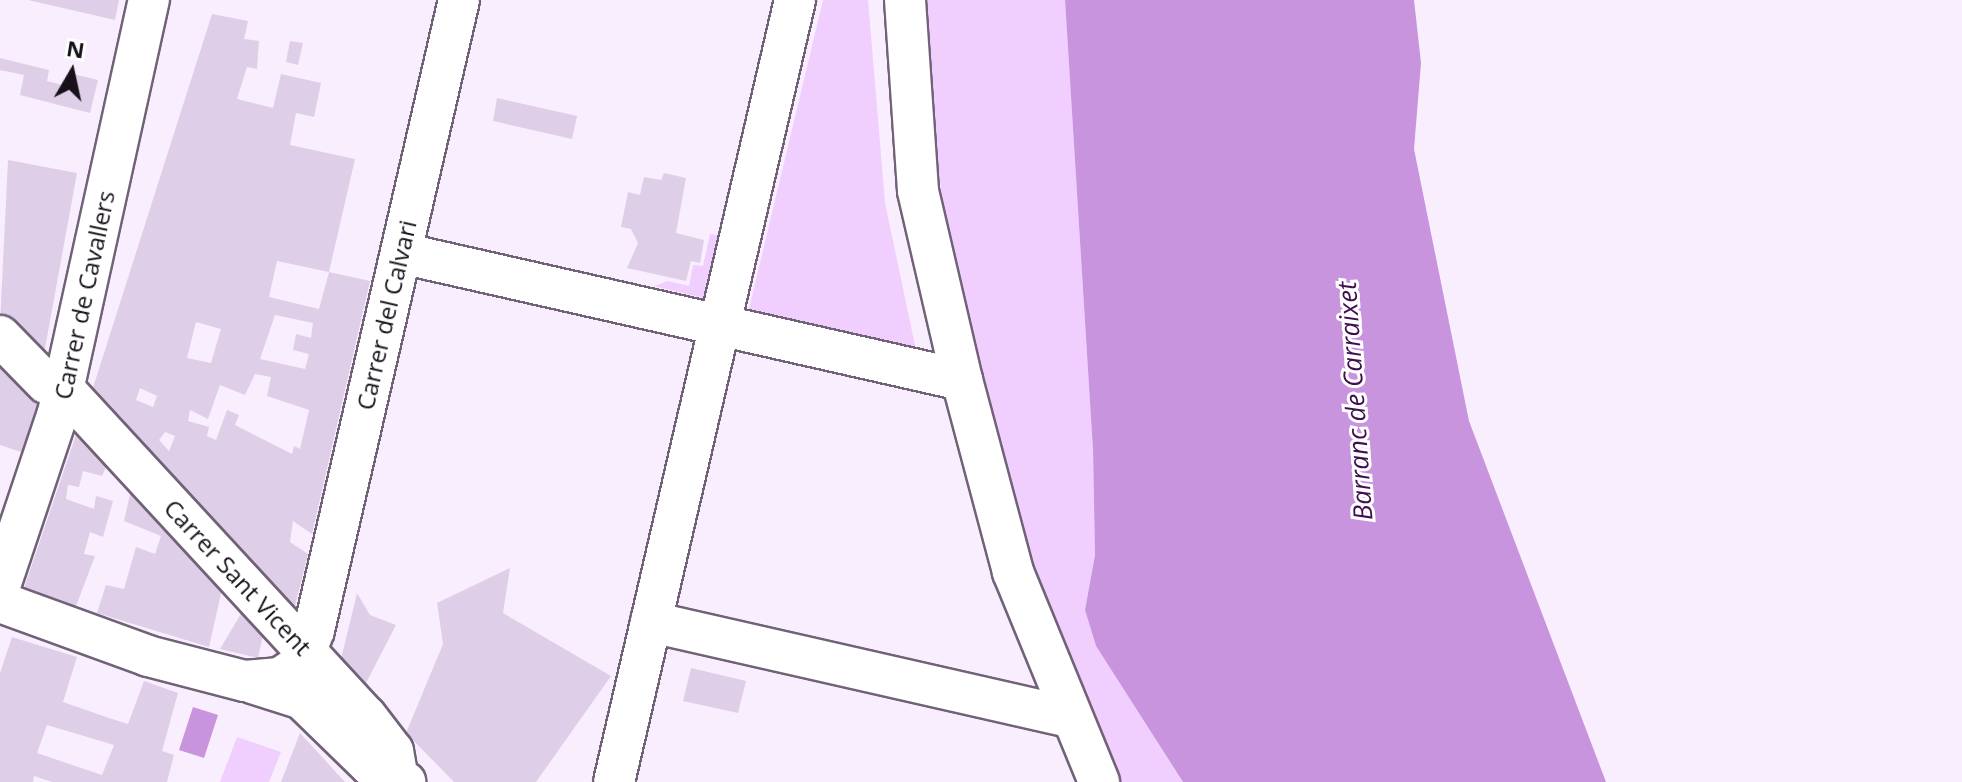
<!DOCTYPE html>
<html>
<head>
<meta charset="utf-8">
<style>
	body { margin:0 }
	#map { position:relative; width:1962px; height:782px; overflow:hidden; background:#f9eefe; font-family:"Open Sans",sans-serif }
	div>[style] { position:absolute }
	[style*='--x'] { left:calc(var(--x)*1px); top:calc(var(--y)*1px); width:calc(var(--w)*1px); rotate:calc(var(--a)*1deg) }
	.green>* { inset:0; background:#f0cffe }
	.water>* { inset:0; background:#c894dd }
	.building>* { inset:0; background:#dfcee7 }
	.roads { filter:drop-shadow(2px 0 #716277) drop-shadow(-2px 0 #716277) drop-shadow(0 2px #716277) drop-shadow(0 -2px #716277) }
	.minor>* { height:40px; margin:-20px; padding:0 20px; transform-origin:20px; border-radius:20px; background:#fff }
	span { translate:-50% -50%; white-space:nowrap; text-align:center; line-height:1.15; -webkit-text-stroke:6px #fff; paint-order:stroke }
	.street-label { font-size:24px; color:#17111a }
	.water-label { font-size:26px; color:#400f50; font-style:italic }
	.north { position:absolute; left:32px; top:32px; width:80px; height:80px; -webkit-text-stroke:6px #fff; paint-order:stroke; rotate:9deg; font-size:22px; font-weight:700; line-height:32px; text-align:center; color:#17111a }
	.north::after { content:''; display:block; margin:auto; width:28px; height:36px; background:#17111a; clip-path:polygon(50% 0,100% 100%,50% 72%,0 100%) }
</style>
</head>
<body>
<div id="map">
	<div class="green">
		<i style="clip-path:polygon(823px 0,868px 0,885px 203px,916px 350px,749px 309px)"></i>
		<i style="clip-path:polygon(925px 0,1065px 0,1093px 450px,1095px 555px,1085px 610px,1096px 646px,1183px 782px,1117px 782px,1018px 529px,949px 245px,930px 111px)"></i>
		<i style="clip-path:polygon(710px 234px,718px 235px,703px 298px,654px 286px,668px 281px,689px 286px,693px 265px,703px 266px)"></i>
		<i style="clip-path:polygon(237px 737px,281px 752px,269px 782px,220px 782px)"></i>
	</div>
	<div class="water">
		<i style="clip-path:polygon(1065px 0,1414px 0,1421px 63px,1414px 149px,1469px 421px,1606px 782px,1183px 782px,1096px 646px,1085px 610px,1095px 555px,1093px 450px)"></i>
		<i style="clip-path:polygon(193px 707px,218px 715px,204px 758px,179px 750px)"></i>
	</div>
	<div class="building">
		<i style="clip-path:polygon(28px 0,119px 0,115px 20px)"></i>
		<i style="clip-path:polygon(evenodd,212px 14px,248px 21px,244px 39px,259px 41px,257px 69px,247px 67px,237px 99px,273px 108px,281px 74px,321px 83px,314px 117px,296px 113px,290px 145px,355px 159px,329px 272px,370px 281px,312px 534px,293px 521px,290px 542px,308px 554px,294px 610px,91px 394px,212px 14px,277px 261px,329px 272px,319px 309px,269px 297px,277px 261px,212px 14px,275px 315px,313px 323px,311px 338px,296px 334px,293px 350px,309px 354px,305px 369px,260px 359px,275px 315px,212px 14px,196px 322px,221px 329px,211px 363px,187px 358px,196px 322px,212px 14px,255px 374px,271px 377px,267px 396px,309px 410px,300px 449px,294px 446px,292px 454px,235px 425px,239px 415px,227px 410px,216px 440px,207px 436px,209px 427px,188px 421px,190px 410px,208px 419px,220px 385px,245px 395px,255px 374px,212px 14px,140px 388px,157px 396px,153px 407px,136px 400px,140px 388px,212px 14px,165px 432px,175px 436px,169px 451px,159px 440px,165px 432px)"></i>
		<i style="clip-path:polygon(290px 41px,303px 43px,298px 65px,286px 62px)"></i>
		<i style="clip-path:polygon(0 58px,49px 70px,47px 81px,67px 86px,69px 73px,98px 80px,90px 113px,20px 95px,24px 75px,0 70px)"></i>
		<i style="clip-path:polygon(497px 98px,577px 116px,572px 139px,493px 121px)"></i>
		<i style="clip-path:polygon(8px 160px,77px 173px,44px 354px,0 324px)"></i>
		<i style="clip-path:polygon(664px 173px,686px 178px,676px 233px,704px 240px,700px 263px,691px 261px,686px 281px,627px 268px,638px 243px,631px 229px,621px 227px,628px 192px,640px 195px,644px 177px,661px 180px)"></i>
		<i style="clip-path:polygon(0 348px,44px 391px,24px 453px,0 445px)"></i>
		<i style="clip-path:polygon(76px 435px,107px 465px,102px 476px,83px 471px,79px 487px,68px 485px,66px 499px,94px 509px,96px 496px,113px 501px,103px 537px,90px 532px,84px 554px,95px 556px,76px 606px,24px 588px)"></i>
		<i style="clip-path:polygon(131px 490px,222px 589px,209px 647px,97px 613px,106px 585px,124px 589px,136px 547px,155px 554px,161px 536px,124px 521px)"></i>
		<i style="clip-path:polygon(510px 568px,503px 613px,611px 676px,536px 782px,454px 782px,406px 733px,443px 644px,437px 603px)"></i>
		<i style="clip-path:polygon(357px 593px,370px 615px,396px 625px,366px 683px,341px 659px)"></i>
		<i style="clip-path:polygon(242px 612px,263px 635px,258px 658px,220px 649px)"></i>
		<i style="clip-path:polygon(evenodd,12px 637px,77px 657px,63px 702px,109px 718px,128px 724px,144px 681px,178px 693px,162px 751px,174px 755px,167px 782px,52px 782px,34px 776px,33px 782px,0 782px,0 673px,12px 637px,47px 725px,114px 745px,102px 775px,37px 753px,47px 725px)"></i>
		<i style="clip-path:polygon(691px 668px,746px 681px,738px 713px,683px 701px)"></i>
		<i style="clip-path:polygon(300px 733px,323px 758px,345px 782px,281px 782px)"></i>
	</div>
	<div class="roads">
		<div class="minor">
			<i style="--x:905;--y:0;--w:191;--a:86.1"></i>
			<i style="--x:918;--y:191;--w:194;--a:76.9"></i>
			<i style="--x:962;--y:380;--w:199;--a:75.1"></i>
			<i style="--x:1013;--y:572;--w:227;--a:67.7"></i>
			<i style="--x:401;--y:253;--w:575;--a:12.76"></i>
			<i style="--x:0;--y:336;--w:66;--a:45.6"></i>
			<i style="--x:63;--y:388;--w:447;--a:47.3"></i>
			<i style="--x:366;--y:716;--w:44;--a:52.4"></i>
			<i style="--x:393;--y:751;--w:23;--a:80"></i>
			<i style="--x:0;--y:586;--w:182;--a:-71.5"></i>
			<i style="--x:58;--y:413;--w:423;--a:-77.6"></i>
			<i style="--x:0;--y:602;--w:158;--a:20"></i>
			<i style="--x:148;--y:656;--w:100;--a:14.5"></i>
			<i style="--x:245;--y:681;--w:35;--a:-5"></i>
			<i style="--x:280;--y:678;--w:25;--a:-34"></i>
			<i style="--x:301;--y:664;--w:36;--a:-69"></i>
			<i style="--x:314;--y:630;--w:646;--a:-77.04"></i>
			<i style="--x:651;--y:622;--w:428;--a:12.8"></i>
			<i style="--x:252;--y:683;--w:52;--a:17.7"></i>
			<i style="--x:302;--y:699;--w:96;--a:44.2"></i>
			<i style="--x:371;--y:766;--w:38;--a:25"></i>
			<i style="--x:614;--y:782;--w:803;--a:-76.97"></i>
		</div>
	</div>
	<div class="street-label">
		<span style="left:84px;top:295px;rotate:-78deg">Carrer de Cavallers</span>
		<span style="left:386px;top:315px;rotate:-77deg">Carrer del Calvari</span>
		<span style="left:238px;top:577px;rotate:47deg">Carrer Sant Vicent</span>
	</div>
	<div class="water-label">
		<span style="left:1355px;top:401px;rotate:-94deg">Barranc de Carraixet</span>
	</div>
	<div class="north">N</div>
</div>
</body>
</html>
